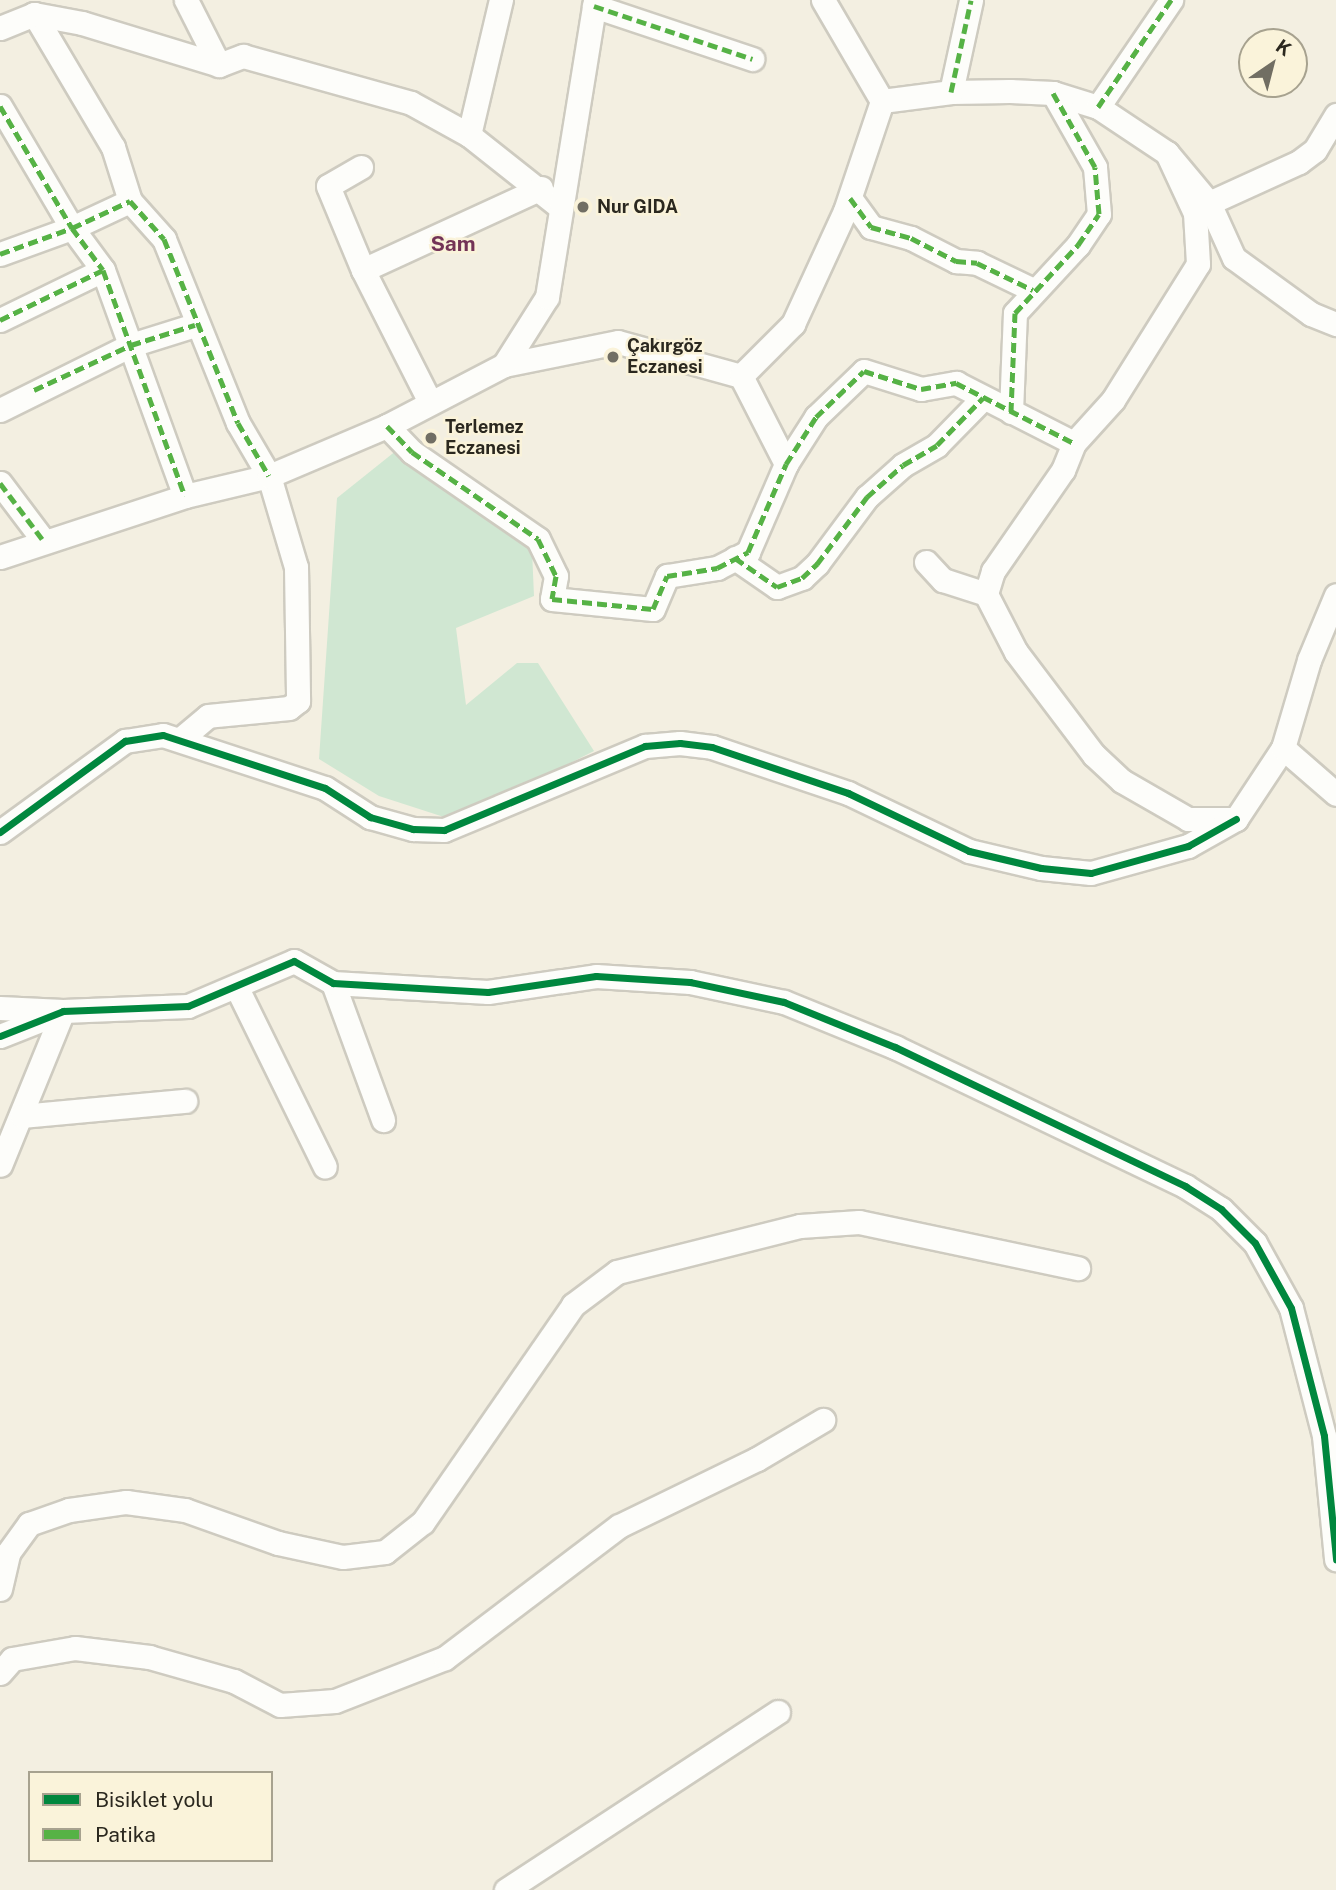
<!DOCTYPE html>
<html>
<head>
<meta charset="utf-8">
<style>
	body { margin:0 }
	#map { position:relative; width:1336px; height:1890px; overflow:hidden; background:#f3efe1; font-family:"Public Sans",sans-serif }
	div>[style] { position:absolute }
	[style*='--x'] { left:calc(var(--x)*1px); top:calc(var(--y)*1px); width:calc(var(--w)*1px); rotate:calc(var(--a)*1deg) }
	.green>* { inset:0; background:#d0e7d2 }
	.roads { filter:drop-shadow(2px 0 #cecbc0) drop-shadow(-2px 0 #cecbc0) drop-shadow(0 2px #cecbc0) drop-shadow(0 -2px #cecbc0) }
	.minor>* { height:23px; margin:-11.5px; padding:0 11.5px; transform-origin:11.5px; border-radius:11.5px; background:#fdfdfa }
	.quiet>* { height:5px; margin-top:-2.5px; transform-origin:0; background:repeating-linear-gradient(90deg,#56b245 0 10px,transparent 0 15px) }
	.cycleway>* { height:7px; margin:-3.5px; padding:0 3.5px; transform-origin:3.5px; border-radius:3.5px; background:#00873e }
	.dots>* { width:19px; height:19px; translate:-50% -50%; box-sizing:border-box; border:4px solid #faf3da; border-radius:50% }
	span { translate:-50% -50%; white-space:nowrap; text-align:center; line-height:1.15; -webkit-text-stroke:5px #faf3da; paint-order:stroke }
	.poi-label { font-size:18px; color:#2b281f; font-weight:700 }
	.left { translate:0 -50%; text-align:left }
	.quarter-label { font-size:21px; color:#733356; font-weight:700 }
	.legend { position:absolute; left:28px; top:1771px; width:245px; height:91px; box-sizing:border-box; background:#faf3da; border:2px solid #a7a28f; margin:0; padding:9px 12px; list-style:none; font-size:21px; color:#2b281f }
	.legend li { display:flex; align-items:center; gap:14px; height:35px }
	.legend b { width:35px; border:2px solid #a7a28f }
	.north { position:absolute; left:1238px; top:28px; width:70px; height:70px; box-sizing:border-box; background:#faf3da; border:2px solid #a7a28f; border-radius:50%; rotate:35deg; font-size:19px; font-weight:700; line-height:28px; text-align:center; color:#2b281f }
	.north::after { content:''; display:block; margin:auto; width:24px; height:32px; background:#716e63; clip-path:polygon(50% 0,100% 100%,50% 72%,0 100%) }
</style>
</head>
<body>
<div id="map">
	<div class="green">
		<i style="clip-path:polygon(397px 450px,532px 550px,534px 596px,456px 628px,466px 705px,517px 663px,538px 663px,594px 751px,509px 794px,447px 818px,379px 796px,319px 759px,337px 498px)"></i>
	</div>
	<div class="roads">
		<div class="minor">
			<i style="--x:186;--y:0;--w:73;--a:63.1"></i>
			<i style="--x:823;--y:0;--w:117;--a:59.7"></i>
			<i style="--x:882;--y:101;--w:70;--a:-7.4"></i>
			<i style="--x:951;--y:92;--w:59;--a:-1"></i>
			<i style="--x:1010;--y:91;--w:43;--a:2.7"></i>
			<i style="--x:1053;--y:93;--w:47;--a:17.3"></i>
			<i style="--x:1098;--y:107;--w:83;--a:33.7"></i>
			<i style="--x:1167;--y:153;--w:65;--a:50"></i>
			<i style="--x:1209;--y:203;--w:60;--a:65.6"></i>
			<i style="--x:1234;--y:258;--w:95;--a:36"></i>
			<i style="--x:1311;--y:314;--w:27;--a:22"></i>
			<i style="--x:594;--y:6;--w:167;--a:18.5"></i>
			<i style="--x:34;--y:14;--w:155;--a:59.3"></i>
			<i style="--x:113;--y:147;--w:57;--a:72.5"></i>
			<i style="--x:0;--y:28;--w:37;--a:-22"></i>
			<i style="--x:34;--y:14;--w:49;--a:10.6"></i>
			<i style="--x:82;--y:23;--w:143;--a:17"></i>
			<i style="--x:219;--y:65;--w:26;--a:-21"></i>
			<i style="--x:243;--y:56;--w:174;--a:15.6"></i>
			<i style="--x:411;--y:103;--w:66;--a:28.9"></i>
			<i style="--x:469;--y:135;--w:116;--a:38.4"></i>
			<i style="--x:951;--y:92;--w:94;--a:-77.7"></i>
			<i style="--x:0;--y:106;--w:142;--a:59.5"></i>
			<i style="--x:72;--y:228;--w:52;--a:53.6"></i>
			<i style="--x:103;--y:270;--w:240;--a:70.1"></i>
			<i style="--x:1098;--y:107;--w:130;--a:-55.7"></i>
			<i style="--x:469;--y:135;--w:139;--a:-76.7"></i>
			<i style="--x:1167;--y:153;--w:66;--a:65"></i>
			<i style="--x:1195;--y:213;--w:51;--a:86.6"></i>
			<i style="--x:1198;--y:264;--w:160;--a:122"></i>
			<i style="--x:1113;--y:400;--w:58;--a:132.2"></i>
			<i style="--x:1074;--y:443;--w:29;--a:112"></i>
			<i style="--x:1063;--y:470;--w:123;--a:124.7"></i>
			<i style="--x:993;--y:571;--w:24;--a:107"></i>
			<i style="--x:986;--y:594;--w:65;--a:62.7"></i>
			<i style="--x:1016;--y:652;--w:129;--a:52.9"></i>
			<i style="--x:1094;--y:755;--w:38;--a:43"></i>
			<i style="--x:1122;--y:781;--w:76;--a:29.9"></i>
			<i style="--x:1188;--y:819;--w:48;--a:0"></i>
			<i style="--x:1236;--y:819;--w:85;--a:-56.5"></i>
			<i style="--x:1283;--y:748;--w:92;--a:-73.5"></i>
			<i style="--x:1309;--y:660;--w:70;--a:-67.4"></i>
			<i style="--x:361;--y:167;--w:38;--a:150"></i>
			<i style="--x:328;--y:186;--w:91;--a:67.4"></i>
			<i style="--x:363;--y:270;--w:148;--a:63.1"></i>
			<i style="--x:850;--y:198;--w:36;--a:54"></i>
			<i style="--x:871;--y:227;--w:41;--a:15.4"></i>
			<i style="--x:911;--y:238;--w:51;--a:27.1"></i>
			<i style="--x:956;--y:261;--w:21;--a:5"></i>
			<i style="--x:977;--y:263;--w:62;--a:25.7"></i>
			<i style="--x:1209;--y:203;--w:99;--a:-24.5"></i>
			<i style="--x:1299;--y:162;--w:20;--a:-37"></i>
			<i style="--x:1315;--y:150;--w:41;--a:-59"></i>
			<i style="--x:0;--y:254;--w:77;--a:-19.9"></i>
			<i style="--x:72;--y:228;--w:64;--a:-25"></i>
			<i style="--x:130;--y:201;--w:51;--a:48.2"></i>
			<i style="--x:164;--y:239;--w:198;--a:68.1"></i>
			<i style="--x:238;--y:423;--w:61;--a:59.7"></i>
			<i style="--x:269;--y:476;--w:95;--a:73.5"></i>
			<i style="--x:296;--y:567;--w:134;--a:89.1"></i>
			<i style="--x:298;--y:701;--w:11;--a:142"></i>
			<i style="--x:289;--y:708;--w:81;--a:174.4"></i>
			<i style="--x:208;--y:716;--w:34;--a:140"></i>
			<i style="--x:363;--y:270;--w:196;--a:-24.7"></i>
			<i style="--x:0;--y:320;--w:114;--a:-25.9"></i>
			<i style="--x:504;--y:365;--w:116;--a:-11.4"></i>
			<i style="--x:618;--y:342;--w:128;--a:15.5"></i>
			<i style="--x:741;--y:376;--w:99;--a:62.9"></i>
			<i style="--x:741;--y:376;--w:74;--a:-45"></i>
			<i style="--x:793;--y:324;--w:124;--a:-65.3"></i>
			<i style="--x:845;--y:211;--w:116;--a:-71.4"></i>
			<i style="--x:0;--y:410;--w:146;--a:-26.4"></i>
			<i style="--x:131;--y:345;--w:67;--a:-17.4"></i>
			<i style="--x:1011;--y:412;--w:99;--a:-87.7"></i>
			<i style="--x:1015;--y:313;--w:93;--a:-47.2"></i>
			<i style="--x:1078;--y:245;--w:37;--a:-56"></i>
			<i style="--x:1099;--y:214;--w:47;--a:-94.9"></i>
			<i style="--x:1095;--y:167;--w:85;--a:-119.6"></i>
			<i style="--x:387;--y:426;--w:36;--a:46"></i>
			<i style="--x:412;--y:452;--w:153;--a:34.6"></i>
			<i style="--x:538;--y:539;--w:41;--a:64.1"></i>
			<i style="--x:556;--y:576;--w:23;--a:100"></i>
			<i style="--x:552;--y:599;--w:101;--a:5.7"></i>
			<i style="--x:653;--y:609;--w:36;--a:-67"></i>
			<i style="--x:667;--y:576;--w:51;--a:-9.1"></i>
			<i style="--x:717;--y:568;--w:35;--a:-27"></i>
			<i style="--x:748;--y:552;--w:96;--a:-66.6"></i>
			<i style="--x:786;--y:464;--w:56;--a:-57.4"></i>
			<i style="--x:816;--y:417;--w:66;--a:-43.8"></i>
			<i style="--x:864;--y:371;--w:60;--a:17.5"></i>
			<i style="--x:921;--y:389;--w:36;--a:-10"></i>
			<i style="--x:956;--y:383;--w:132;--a:27"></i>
			<i style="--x:0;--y:483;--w:71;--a:53"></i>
			<i style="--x:0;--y:557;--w:195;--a:-18.2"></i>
			<i style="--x:185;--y:496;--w:86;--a:-13.4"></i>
			<i style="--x:269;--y:476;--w:128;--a:-23"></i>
			<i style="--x:387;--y:426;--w:132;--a:-27.5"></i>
			<i style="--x:504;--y:365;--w:80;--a:-57.7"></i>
			<i style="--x:547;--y:297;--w:301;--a:-80.8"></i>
			<i style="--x:735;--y:558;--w:51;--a:34.6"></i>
			<i style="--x:777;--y:587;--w:27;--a:-20"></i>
			<i style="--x:802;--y:578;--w:21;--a:-43"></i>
			<i style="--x:817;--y:564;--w:84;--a:-53.3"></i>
			<i style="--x:867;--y:497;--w:48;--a:-41.6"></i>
			<i style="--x:903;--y:465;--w:39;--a:-30"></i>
			<i style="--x:937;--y:445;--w:66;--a:-45.6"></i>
			<i style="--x:926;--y:562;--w:25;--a:47"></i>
			<i style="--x:943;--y:580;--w:45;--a:18"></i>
			<i style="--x:1283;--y:748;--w:70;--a:41"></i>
			<i style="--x:0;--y:832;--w:155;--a:-36.1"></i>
			<i style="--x:125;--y:741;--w:38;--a:-9"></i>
			<i style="--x:163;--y:735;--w:170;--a:18.1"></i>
			<i style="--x:325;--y:788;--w:54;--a:32.8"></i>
			<i style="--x:370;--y:817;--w:45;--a:15.6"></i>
			<i style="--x:413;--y:829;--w:31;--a:2"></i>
			<i style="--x:444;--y:830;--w:218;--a:-22.7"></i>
			<i style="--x:645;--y:746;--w:35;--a:-5"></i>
			<i style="--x:680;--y:743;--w:32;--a:7"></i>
			<i style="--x:712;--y:747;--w:144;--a:18.7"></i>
			<i style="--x:848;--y:793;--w:134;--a:25.6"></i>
			<i style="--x:969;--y:851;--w:74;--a:13.3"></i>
			<i style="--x:1041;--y:868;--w:50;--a:5.7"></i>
			<i style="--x:1091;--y:873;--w:101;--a:-15.6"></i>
			<i style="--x:1188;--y:846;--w:55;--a:-29.4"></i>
			<i style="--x:333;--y:983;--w:146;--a:69.9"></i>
			<i style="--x:237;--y:988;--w:199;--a:63.8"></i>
			<i style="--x:0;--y:1008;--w:63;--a:2.7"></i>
			<i style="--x:63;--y:1011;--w:166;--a:112.2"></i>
			<i style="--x:0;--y:1036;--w:68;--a:-21.6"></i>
			<i style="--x:63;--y:1011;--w:125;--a:-2.3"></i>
			<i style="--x:188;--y:1006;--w:115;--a:-23"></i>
			<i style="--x:294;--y:961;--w:45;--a:29.4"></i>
			<i style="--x:333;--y:983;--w:155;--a:3.3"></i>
			<i style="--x:488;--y:992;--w:109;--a:-8.4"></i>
			<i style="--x:596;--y:976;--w:94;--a:3.7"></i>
			<i style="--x:690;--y:982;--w:96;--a:12"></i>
			<i style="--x:784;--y:1002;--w:120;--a:22.1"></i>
			<i style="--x:895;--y:1047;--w:322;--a:25.6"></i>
			<i style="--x:1185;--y:1186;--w:43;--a:32.6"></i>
			<i style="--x:1221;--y:1209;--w:48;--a:45"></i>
			<i style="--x:1255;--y:1243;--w:74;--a:61"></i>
			<i style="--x:1291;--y:1308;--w:132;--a:75.5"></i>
			<i style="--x:1324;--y:1436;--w:124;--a:84.4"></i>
			<i style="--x:22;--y:1116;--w:164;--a:-5.3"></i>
			<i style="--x:0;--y:1589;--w:37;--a:-77"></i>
			<i style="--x:8;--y:1553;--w:36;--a:-54"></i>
			<i style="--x:29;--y:1524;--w:42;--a:-19.3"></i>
			<i style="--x:69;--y:1510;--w:58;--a:-8"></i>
			<i style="--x:126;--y:1502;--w:60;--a:7.7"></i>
			<i style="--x:185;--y:1510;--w:99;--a:19.5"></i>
			<i style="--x:278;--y:1543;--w:66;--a:12.2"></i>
			<i style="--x:343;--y:1557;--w:42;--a:-6.8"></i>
			<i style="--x:385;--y:1552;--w:48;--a:-38.3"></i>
			<i style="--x:423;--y:1522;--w:264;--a:-55.3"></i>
			<i style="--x:573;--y:1305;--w:55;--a:-36.9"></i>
			<i style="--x:617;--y:1272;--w:189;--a:-14.1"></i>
			<i style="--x:800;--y:1226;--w:59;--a:-3.9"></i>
			<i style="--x:859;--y:1222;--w:224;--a:11.9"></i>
			<i style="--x:0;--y:1673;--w:18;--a:-49"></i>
			<i style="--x:12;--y:1659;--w:64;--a:-9.9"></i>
			<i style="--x:75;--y:1648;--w:75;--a:6.9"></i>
			<i style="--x:149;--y:1657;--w:88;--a:15.8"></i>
			<i style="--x:234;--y:1681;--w:52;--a:27.6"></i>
			<i style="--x:280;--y:1705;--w:55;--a:-4.2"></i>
			<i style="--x:335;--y:1701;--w:118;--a:-21.4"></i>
			<i style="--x:445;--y:1658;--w:218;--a:-37.2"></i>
			<i style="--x:619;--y:1526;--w:153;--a:-25.9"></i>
			<i style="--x:757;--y:1459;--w:77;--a:-30.6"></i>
			<i style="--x:506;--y:1890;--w:325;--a:-33.2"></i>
		</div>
	</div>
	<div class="quiet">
		<i style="--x:594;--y:6;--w:167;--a:18.5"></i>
		<i style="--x:951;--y:92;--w:94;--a:-77.7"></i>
		<i style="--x:0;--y:106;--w:142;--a:59.5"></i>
		<i style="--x:72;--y:228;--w:52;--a:53.6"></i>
		<i style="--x:103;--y:270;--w:240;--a:70.1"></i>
		<i style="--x:1098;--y:107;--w:130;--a:-55.7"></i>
		<i style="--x:850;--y:198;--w:36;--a:54"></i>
		<i style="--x:871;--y:227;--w:41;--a:15.4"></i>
		<i style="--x:911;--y:238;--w:51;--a:27.1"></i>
		<i style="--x:956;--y:261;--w:21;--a:5"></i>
		<i style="--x:977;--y:263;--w:62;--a:25.7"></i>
		<i style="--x:0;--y:254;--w:77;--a:-19.9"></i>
		<i style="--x:72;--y:228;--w:64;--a:-25"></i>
		<i style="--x:130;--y:201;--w:51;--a:48.2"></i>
		<i style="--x:164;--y:239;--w:198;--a:68.1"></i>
		<i style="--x:238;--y:423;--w:61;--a:59.7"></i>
		<i style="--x:0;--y:320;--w:114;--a:-25.9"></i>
		<i style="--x:34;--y:390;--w:107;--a:-24.9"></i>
		<i style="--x:131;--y:345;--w:67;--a:-17.4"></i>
		<i style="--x:1011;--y:412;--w:99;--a:-87.7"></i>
		<i style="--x:1015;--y:313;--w:93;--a:-47.2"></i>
		<i style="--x:1078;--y:245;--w:37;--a:-56"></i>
		<i style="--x:1099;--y:214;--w:47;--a:-94.9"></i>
		<i style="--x:1095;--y:167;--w:85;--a:-119.6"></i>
		<i style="--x:387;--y:426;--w:36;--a:46"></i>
		<i style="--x:412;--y:452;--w:153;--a:34.6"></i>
		<i style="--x:538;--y:539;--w:41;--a:64.1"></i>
		<i style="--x:556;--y:576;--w:23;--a:100"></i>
		<i style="--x:552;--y:599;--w:101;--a:5.7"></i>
		<i style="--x:653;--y:609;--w:36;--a:-67"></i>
		<i style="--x:667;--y:576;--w:51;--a:-9.1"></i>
		<i style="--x:717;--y:568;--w:35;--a:-27"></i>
		<i style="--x:748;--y:552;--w:96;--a:-66.6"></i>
		<i style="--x:786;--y:464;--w:56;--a:-57.4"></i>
		<i style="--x:816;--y:417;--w:66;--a:-43.8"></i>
		<i style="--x:864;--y:371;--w:60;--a:17.5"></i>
		<i style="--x:921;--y:389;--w:36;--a:-10"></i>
		<i style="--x:956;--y:383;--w:132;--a:27"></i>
		<i style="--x:0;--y:483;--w:71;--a:53"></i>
		<i style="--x:735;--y:558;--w:51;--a:34.6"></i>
		<i style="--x:777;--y:587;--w:27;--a:-20"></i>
		<i style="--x:802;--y:578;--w:21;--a:-43"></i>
		<i style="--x:817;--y:564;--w:84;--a:-53.3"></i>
		<i style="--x:867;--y:497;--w:48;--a:-41.6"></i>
		<i style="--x:903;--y:465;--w:39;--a:-30"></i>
		<i style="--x:937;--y:445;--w:66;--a:-45.6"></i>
	</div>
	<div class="cycleway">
		<i style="--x:0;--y:832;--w:155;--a:-36.1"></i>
		<i style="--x:125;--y:741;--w:38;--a:-9"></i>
		<i style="--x:163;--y:735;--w:170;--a:18.1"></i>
		<i style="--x:325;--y:788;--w:54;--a:32.8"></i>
		<i style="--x:370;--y:817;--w:45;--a:15.6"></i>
		<i style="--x:413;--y:829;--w:31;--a:2"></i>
		<i style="--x:444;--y:830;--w:218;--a:-22.7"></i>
		<i style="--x:645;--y:746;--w:35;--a:-5"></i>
		<i style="--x:680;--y:743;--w:32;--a:7"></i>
		<i style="--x:712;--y:747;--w:144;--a:18.7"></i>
		<i style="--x:848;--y:793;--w:134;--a:25.6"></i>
		<i style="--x:969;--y:851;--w:74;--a:13.3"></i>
		<i style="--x:1041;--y:868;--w:50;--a:5.7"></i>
		<i style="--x:1091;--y:873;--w:101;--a:-15.6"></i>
		<i style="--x:1188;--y:846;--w:55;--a:-29.4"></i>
		<i style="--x:0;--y:1036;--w:68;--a:-21.6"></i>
		<i style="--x:63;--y:1011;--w:125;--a:-2.3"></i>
		<i style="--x:188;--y:1006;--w:115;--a:-23"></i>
		<i style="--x:294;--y:961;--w:45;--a:29.4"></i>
		<i style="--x:333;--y:983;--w:155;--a:3.3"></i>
		<i style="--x:488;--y:992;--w:109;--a:-8.4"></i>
		<i style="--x:596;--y:976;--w:94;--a:3.7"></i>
		<i style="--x:690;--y:982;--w:96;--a:12"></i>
		<i style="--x:784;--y:1002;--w:120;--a:22.1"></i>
		<i style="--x:895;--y:1047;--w:322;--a:25.6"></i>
		<i style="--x:1185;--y:1186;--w:43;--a:32.6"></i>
		<i style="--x:1221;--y:1209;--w:48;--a:45"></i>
		<i style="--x:1255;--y:1243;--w:74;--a:61"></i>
		<i style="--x:1291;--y:1308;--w:132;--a:75.5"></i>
		<i style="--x:1324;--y:1436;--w:124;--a:84.4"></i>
	</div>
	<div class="dots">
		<i style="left:583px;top:207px;background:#716e63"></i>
		<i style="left:613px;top:357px;background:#716e63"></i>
		<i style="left:431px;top:438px;background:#716e63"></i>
	</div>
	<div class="poi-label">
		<span class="left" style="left:597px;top:207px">Nur GIDA</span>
		<span class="left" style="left:627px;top:357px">Çakırgöz<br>Eczanesi</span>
		<span class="left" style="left:445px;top:438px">Terlemez<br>Eczanesi</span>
	</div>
	<div class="quarter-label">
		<span style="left:453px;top:244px">Sam</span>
	</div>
	<ul class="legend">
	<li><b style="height:9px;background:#00873e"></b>Bisiklet yolu</li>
	<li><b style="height:9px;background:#56b245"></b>Patika</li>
	</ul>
	<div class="north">K</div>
</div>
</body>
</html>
